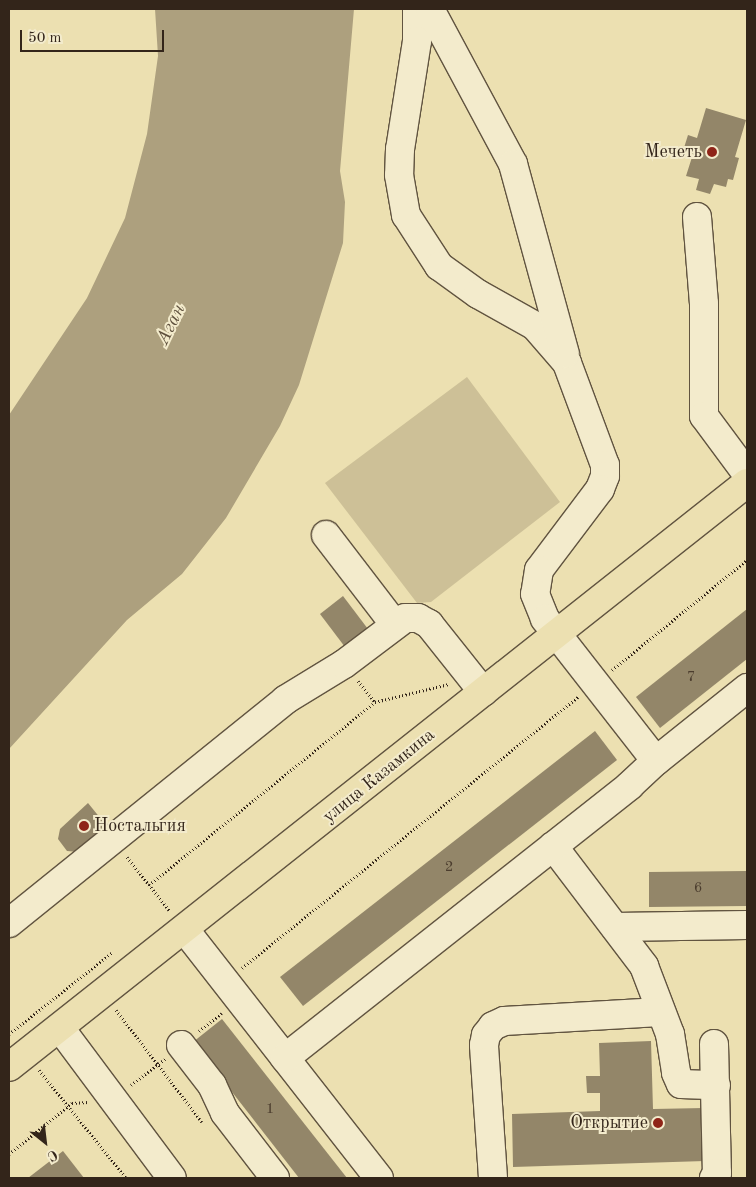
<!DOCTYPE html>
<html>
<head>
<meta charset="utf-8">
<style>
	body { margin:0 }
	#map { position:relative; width:756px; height:1187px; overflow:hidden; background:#ece0b1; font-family:"Old Standard TT",serif }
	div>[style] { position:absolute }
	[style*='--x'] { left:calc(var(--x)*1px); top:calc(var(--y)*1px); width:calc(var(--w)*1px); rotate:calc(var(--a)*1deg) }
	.green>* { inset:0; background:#cdc097 }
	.water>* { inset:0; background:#ada07e }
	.building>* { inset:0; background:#938669 }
	.path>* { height:3px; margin-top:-1.5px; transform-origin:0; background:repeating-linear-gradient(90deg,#33251a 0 1px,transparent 0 3.5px) }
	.roads { filter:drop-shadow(1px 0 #615440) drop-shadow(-1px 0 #615440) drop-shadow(0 1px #615440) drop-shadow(0 -1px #615440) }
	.minor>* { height:28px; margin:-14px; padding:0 14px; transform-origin:14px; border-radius:14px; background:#f3ebcc }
	.major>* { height:28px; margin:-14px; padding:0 14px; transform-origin:14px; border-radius:14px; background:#ece0b1 }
	.dots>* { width:14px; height:14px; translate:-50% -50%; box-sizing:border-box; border:2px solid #f3ebcc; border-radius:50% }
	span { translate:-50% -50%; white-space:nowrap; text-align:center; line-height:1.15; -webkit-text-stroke:4px #f3ebcc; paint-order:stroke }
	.number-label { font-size:15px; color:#4b3d2e }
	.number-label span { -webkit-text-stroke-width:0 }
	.poi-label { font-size:18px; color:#33251a }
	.right { translate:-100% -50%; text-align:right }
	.left { translate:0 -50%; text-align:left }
	.street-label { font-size:18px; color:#33251a }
	.water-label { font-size:19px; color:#5e503d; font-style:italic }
	.frame { position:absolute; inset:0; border:10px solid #33251a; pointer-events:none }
	.north { position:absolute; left:20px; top:1117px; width:50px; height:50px; -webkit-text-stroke:4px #f3ebcc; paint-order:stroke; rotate:151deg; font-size:14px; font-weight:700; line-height:20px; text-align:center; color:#33251a }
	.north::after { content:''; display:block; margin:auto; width:18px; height:22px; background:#33251a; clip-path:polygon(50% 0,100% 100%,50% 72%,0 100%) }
	.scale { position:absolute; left:20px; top:30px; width:144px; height:22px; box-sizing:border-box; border:2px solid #33251a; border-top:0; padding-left:6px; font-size:15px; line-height:18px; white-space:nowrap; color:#33251a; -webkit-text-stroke:4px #f3ebcc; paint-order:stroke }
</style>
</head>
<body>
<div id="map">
	<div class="green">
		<i style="clip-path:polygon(467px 377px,560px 502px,431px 602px,417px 603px,325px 483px)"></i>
	</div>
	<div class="water">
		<i style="clip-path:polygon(155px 9px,354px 9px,340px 171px,345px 202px,343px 243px,299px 385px,280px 426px,226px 518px,182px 574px,127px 620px,9px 749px,9px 415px,87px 298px,125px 218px,147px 134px,158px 56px)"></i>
	</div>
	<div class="building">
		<i style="clip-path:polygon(706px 108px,746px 120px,735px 157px,739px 158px,733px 180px,728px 179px,726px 187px,714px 184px,710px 194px,696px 190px,699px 179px,686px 176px,693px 154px,683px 151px,688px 135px,697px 138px)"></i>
		<i style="clip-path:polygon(343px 596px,371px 633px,348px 651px,320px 614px)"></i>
		<i style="clip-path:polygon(747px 609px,747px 659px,660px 728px,636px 697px)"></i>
		<i style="clip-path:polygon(595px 731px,617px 760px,303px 1006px,280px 977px)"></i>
		<i style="clip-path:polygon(88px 803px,110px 830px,78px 852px,67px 851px,58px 839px,60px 829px)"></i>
		<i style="clip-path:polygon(747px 871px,747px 906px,649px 907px,649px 872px)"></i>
		<i style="clip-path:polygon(222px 1019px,347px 1178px,299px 1178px,193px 1042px)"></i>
		<i style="clip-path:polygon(651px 1041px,653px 1109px,704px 1108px,705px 1161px,513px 1167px,512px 1114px,600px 1111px,600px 1093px,587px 1093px,586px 1076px,600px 1076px,599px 1043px)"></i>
		<i style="clip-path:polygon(63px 1151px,84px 1178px,28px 1178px)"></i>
	</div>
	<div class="path">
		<i style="--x:612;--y:670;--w:174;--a:-39.2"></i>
		<i style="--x:358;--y:681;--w:27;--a:51"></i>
		<i style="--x:127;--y:857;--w:68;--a:51.6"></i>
		<i style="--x:149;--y:885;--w:291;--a:-39"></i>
		<i style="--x:375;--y:702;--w:76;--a:-13.7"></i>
		<i style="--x:242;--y:968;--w:432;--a:-38.9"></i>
		<i style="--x:116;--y:1010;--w:141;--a:52.5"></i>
		<i style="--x:199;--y:1031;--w:29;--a:-38"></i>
		<i style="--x:9;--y:1034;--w:132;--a:-38.3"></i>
		<i style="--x:39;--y:1070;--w:139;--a:51.1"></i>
		<i style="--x:131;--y:1085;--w:43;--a:-37.4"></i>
		<i style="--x:9;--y:1154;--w:81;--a:-39"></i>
		<i style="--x:72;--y:1103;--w:16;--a:-4"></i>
	</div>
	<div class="roads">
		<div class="minor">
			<i style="--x:417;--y:9;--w:32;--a:90"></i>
			<i style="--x:417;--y:41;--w:109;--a:98.9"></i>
			<i style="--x:400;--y:149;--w:26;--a:92"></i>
			<i style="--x:399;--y:175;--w:41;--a:80.1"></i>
			<i style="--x:406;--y:215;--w:61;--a:57.1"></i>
			<i style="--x:439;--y:266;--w:48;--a:35.7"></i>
			<i style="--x:478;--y:294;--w:65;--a:29.3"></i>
			<i style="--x:535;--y:326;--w:49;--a:49.1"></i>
			<i style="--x:567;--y:363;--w:109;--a:69.6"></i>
			<i style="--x:605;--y:465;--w:11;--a:90"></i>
			<i style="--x:605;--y:476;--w:14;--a:111"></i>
			<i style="--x:600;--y:489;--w:101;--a:127"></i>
			<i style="--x:539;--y:570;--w:24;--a:99"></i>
			<i style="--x:535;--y:594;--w:27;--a:68"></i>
			<i style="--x:545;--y:619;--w:180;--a:52"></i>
			<i style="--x:430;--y:9;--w:176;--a:61.8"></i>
			<i style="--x:513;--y:164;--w:197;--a:74.7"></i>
			<i style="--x:697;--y:217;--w:87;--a:85.4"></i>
			<i style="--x:704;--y:304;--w:112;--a:90"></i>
			<i style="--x:704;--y:416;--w:72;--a:53.4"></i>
			<i style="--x:326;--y:535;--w:113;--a:52.5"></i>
			<i style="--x:553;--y:846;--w:151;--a:52.8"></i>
			<i style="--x:644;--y:966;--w:73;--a:69.1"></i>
			<i style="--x:670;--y:1034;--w:39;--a:81"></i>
			<i style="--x:676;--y:1073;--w:12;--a:66"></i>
			<i style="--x:681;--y:1084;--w:35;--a:2"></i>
			<i style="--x:9;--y:923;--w:355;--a:-38.9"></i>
			<i style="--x:285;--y:700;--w:69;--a:-31.4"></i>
			<i style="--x:344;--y:664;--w:76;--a:-37"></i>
			<i style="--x:405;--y:618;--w:13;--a:0"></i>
			<i style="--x:418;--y:618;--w:13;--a:29"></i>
			<i style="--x:429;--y:624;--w:87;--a:51.5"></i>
			<i style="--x:615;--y:927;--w:132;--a:-0.9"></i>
			<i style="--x:185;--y:930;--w:315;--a:52"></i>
			<i style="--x:60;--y:1028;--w:187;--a:53.3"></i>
			<i style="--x:714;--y:1044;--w:129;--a:88.7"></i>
			<i style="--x:717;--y:1173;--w:6;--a:121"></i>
			<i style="--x:181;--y:1045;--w:51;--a:52.2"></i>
			<i style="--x:212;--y:1085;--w:31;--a:65"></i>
			<i style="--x:225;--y:1113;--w:82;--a:52.4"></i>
			<i style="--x:285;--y:1058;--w:439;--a:-38.3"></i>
			<i style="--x:629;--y:786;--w:37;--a:-43"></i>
			<i style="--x:656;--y:761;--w:117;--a:-38.7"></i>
			<i style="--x:493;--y:1178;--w:133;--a:-93.9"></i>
			<i style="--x:484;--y:1045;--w:10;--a:-79"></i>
			<i style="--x:486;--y:1035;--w:11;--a:-52"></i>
			<i style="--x:493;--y:1026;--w:12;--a:-24"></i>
			<i style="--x:504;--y:1021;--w:156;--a:-3.3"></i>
		</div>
		<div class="major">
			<i style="--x:9;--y:1067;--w:941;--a:-38.36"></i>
		</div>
	</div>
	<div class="dots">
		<i style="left:712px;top:152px;background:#8f2418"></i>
		<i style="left:84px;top:826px;background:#8f2418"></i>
		<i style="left:658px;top:1123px;background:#8f2418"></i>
	</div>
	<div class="number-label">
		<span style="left:691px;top:678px">7</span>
		<span style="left:449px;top:868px">2</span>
		<span style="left:698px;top:889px">6</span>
		<span style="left:270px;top:1110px">1</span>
	</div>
	<div class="poi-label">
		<span class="right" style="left:702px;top:152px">Мечеть</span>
		<span class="left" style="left:94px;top:826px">Ностальгия</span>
		<span class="right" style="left:648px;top:1123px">Открытие</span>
	</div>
	<div class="street-label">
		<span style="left:379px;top:776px;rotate:-39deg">улица Казамкина</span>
	</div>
	<div class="water-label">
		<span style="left:172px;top:325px;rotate:-64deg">Аган</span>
	</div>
	<div class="frame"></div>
	<div class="north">С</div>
	<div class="scale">50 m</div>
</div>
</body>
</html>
